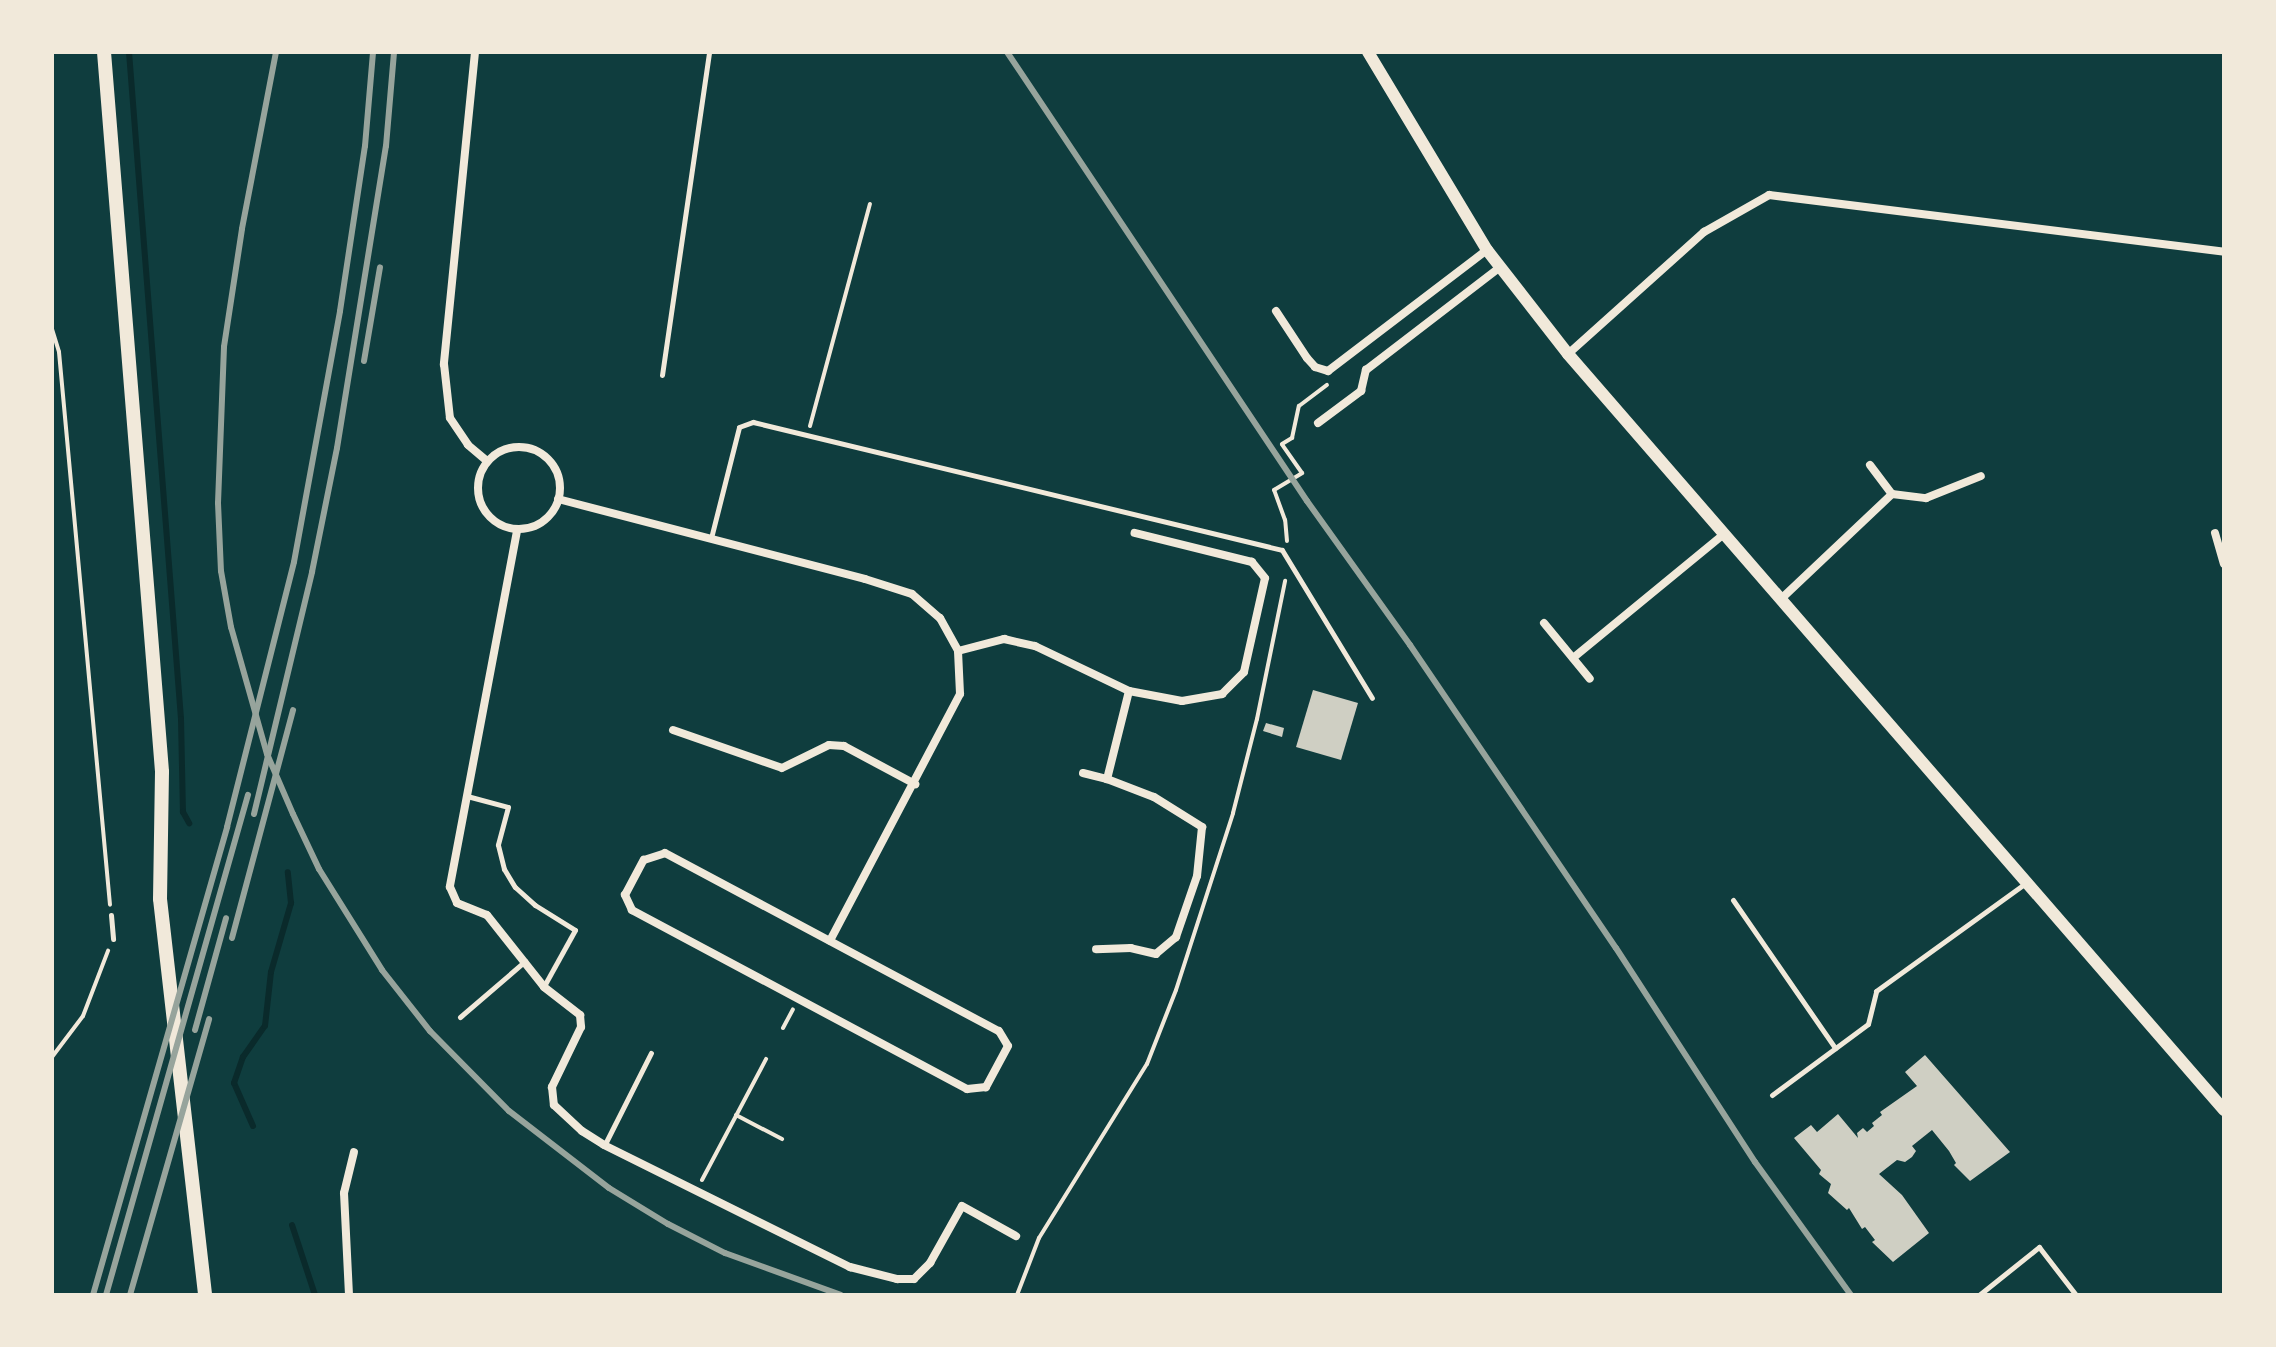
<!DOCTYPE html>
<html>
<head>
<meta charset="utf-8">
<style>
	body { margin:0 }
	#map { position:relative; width:2276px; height:1347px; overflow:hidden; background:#0f3d3e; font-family:Roboto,sans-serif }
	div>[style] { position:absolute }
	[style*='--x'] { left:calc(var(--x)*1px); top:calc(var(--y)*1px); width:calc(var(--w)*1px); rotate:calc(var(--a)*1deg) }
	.stream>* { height:6px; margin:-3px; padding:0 3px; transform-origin:3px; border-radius:3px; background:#0a2a2b }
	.building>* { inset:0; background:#cfcfc3 }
	.path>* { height:4px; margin:-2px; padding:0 2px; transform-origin:2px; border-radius:2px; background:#f1e9da }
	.service>* { height:5px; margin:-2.5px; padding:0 2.5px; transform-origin:2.5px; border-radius:2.5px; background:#f1e9da }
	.minor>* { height:8px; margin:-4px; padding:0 4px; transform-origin:4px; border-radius:4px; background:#f1e9da }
	.minor>.ring { margin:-4px; padding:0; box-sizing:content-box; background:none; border:8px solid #f1e9da; border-radius:50% }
	.tertiary>* { height:12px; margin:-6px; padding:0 6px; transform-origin:6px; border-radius:6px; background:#f1e9da }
	.primary>* { height:14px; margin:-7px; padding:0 7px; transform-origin:7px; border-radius:7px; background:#f1e9da }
	.rail>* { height:6px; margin:-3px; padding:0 3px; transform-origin:3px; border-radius:3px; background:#97a49c }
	span { translate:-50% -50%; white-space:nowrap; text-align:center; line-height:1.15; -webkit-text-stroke:6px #f1e9da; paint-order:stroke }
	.frame { position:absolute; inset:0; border:54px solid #f1e9da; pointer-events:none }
</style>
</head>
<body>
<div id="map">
	<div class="stream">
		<i style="--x:129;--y:52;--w:669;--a:85.54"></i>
		<i style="--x:181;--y:719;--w:93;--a:88.8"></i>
		<i style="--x:183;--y:812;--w:13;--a:61"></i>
		<i style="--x:253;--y:1126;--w:47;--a:-113.8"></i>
		<i style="--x:234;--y:1083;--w:28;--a:-71"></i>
		<i style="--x:243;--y:1057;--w:38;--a:-55"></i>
		<i style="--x:265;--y:1026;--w:54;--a:-83.7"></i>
		<i style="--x:271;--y:972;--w:72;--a:-73.8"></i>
		<i style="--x:291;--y:903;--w:31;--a:-96"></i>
		<i style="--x:292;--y:1225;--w:74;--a:71.8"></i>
	</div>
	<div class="building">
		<i style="clip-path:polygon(1313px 690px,1358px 703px,1341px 760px,1296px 747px)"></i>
		<i style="clip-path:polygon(1266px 723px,1284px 728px,1282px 737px,1263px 731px)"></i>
		<i style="clip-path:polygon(1925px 1055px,2010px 1152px,1970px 1181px,1954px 1165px,1956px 1163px,1949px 1151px,1932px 1130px,1912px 1146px,1916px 1151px,1912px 1157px,1905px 1162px,1897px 1160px,1879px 1174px,1902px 1195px,1929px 1233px,1893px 1262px,1872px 1242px,1875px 1240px,1865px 1227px,1862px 1229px,1849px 1208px,1847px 1210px,1828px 1193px,1831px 1184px,1819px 1174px,1821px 1170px,1794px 1138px,1811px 1125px,1817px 1132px,1838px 1114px,1858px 1138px,1857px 1133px,1863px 1128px,1867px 1132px,1874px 1126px,1872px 1123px,1882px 1115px,1880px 1112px,1917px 1086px,1905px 1072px)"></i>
	</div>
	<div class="path">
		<i style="--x:52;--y:329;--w:24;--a:73"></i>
		<i style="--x:59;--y:352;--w:555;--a:84.73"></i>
		<i style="--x:810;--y:426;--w:230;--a:-74.9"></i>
		<i style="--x:1287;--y:541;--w:21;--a:-95"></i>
		<i style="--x:1285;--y:520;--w:32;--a:-110"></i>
		<i style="--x:1274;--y:490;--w:33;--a:-31"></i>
		<i style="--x:1302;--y:473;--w:35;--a:-125"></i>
		<i style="--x:1282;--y:444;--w:12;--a:-31"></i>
		<i style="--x:1292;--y:438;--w:33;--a:-78"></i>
		<i style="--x:1299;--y:406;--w:35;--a:-37"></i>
		<i style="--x:783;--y:1028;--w:21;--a:-62"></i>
		<i style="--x:52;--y:1057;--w:51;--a:-52.9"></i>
		<i style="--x:83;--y:1016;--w:70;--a:-69"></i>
		<i style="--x:736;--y:1115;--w:52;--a:27.6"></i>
		<i style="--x:702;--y:1180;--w:137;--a:-62.1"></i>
		<i style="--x:1017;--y:1295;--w:61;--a:-68.9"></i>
		<i style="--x:1039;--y:1238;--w:205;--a:-58.2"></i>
		<i style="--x:1147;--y:1064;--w:79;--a:-68.6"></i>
		<i style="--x:1176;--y:990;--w:186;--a:-72.1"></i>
		<i style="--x:1233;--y:813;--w:97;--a:-75.7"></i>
		<i style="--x:1257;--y:719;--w:141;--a:-78.5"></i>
	</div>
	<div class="service">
		<i style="--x:662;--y:375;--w:326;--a:-81.7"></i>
		<i style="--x:711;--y:538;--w:114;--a:-75.8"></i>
		<i style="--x:739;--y:427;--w:15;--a:-20"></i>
		<i style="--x:753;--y:422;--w:544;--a:13.6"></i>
		<i style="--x:1282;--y:550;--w:173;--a:58.7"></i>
		<i style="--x:467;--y:796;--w:42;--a:15"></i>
		<i style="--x:508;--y:807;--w:39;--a:105"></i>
		<i style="--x:498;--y:845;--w:25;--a:76"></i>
		<i style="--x:504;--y:869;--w:21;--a:59"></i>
		<i style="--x:515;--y:887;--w:27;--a:42"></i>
		<i style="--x:535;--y:905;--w:47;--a:32"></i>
		<i style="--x:575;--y:930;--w:64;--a:119"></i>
		<i style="--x:1733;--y:900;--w:180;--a:55.4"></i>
		<i style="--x:111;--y:915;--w:24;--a:85"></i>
		<i style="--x:460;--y:1017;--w:86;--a:-40.7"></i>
		<i style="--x:1772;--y:1095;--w:119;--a:-36.5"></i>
		<i style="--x:1868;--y:1024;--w:34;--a:-76"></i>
		<i style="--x:1876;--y:991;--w:185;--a:-35.8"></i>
		<i style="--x:605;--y:1144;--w:102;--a:-63.2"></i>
		<i style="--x:1979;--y:1295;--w:77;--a:-38.7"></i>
		<i style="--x:2039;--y:1247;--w:61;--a:52.4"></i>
	</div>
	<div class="minor">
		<i style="--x:475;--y:52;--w:314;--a:95.7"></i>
		<i style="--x:444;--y:364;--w:54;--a:83.7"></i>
		<i style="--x:450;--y:418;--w:32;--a:56"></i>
		<i style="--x:468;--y:445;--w:25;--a:40"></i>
		<i style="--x:1276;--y:311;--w:56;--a:56.6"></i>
		<i style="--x:1307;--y:358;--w:12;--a:48"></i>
		<i style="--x:1315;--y:367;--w:14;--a:17"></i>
		<i style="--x:1328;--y:371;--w:200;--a:-37.3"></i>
		<i style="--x:1568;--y:354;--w:183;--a:-41.9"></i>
		<i style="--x:1704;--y:232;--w:75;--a:-29.6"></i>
		<i style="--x:1769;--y:195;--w:459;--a:7.1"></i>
		<i style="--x:1318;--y:423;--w:54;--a:-36.7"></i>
		<i style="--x:1361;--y:391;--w:22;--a:-77"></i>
		<i style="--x:1366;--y:370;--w:169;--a:-37.5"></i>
		<i class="ring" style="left:478px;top:447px;width:74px;height:74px"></i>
		<i style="--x:1870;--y:465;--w:36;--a:53"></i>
		<i style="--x:1892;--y:494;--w:34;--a:7"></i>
		<i style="--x:1926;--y:498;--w:59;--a:-21.8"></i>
		<i style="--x:558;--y:499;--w:317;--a:14.6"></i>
		<i style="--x:865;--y:579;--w:49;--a:17.7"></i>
		<i style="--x:912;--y:594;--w:37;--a:41"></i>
		<i style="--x:940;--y:618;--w:38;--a:61"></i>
		<i style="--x:958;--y:651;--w:43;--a:87.3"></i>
		<i style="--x:960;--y:694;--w:279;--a:117.8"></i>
		<i style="--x:517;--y:531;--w:362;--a:100.7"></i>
		<i style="--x:450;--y:887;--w:17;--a:66"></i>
		<i style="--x:457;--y:903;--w:32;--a:22"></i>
		<i style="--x:487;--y:915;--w:92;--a:51.6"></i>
		<i style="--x:544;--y:987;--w:46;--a:37.9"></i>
		<i style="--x:580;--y:1015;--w:12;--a:85"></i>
		<i style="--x:581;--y:1027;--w:67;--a:115.8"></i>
		<i style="--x:552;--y:1087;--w:18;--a:84"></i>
		<i style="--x:554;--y:1105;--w:38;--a:43"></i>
		<i style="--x:582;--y:1131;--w:26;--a:32"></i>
		<i style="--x:604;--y:1145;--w:275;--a:26.4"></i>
		<i style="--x:850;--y:1267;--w:49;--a:14.3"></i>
		<i style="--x:897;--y:1279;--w:17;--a:0"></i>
		<i style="--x:914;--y:1279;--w:23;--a:-45"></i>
		<i style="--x:930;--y:1263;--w:65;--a:-60.7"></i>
		<i style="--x:962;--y:1206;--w:62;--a:29.1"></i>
		<i style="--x:2215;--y:533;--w:32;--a:74"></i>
		<i style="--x:1781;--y:599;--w:153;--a:-43.4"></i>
		<i style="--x:1544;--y:623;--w:72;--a:50.6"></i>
		<i style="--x:958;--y:651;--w:48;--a:-14.6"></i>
		<i style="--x:1004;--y:639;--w:32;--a:13"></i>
		<i style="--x:1035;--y:646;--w:104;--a:25.6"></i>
		<i style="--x:1129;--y:691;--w:91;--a:104"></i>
		<i style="--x:1107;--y:779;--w:50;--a:21"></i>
		<i style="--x:1154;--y:797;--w:57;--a:32"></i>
		<i style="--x:1202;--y:827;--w:49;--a:95.8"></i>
		<i style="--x:1197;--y:876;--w:65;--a:109"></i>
		<i style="--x:1176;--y:937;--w:26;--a:140"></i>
		<i style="--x:1156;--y:954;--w:26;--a:-167"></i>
		<i style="--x:1131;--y:948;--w:35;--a:178"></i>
		<i style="--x:1573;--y:658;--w:195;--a:-39.4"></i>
		<i style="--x:1129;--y:691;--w:54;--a:10.7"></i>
		<i style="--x:1182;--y:701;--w:41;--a:-9.9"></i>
		<i style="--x:1222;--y:694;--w:31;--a:-45"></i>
		<i style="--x:1244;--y:672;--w:96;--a:-77.4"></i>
		<i style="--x:1265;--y:578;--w:21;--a:-129"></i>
		<i style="--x:1252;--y:562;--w:121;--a:-166.1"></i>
		<i style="--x:673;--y:730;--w:115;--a:19.2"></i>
		<i style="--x:782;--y:768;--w:52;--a:-26.1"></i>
		<i style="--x:829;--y:745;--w:15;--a:4"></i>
		<i style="--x:844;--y:746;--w:81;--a:28.2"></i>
		<i style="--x:1083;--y:773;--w:25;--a:14"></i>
		<i style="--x:665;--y:853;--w:378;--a:28.1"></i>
		<i style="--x:999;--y:1031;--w:17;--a:59"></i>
		<i style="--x:1008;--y:1046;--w:47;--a:118.2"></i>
		<i style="--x:986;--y:1087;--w:19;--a:174"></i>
		<i style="--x:967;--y:1089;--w:380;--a:-151.9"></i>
		<i style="--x:632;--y:910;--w:17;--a:-115"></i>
		<i style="--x:625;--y:895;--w:40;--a:-62"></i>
		<i style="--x:644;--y:860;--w:22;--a:-18"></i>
		<i style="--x:349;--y:1295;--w:102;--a:-92.8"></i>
		<i style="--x:344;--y:1193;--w:42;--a:-76.3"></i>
	</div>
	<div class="tertiary">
		<i style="--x:1368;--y:52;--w:231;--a:59"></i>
		<i style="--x:1487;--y:250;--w:132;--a:52.1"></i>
		<i style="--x:1568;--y:354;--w:1001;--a:49.05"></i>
	</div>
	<div class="primary">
		<i style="--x:104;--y:52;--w:722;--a:85.39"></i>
		<i style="--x:162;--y:772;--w:127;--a:90.9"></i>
		<i style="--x:160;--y:899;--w:399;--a:83.5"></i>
	</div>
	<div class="rail">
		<i style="--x:276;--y:52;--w:180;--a:100.9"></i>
		<i style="--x:242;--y:229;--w:119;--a:98.7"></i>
		<i style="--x:224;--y:347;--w:156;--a:92.2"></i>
		<i style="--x:218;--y:503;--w:68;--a:87.5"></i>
		<i style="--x:221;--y:571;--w:57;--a:79.9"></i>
		<i style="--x:231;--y:627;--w:132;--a:74.2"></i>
		<i style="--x:267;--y:754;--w:65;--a:66.6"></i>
		<i style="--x:293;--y:814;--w:61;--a:64.7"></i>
		<i style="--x:319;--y:869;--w:119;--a:58"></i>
		<i style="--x:382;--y:970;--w:78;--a:51.8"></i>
		<i style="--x:430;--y:1031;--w:112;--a:45.4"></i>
		<i style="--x:509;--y:1111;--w:126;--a:37.6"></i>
		<i style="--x:609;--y:1188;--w:69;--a:31.4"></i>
		<i style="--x:668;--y:1224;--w:64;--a:27"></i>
		<i style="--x:725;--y:1253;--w:123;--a:19.9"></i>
		<i style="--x:1007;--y:52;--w:540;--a:56.25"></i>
		<i style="--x:1307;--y:501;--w:177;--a:54.4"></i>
		<i style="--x:1410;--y:645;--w:366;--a:55.8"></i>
		<i style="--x:1616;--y:948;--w:255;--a:57"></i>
		<i style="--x:1755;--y:1162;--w:164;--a:54.2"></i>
		<i style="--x:364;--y:361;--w:95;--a:-80.3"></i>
		<i style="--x:254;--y:814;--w:249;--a:-76.5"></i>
		<i style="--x:312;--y:572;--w:126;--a:-78.6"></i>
		<i style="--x:337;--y:448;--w:306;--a:-80.8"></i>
		<i style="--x:386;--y:146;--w:94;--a:-85.1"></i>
		<i style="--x:232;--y:938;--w:236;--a:-75"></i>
		<i style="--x:195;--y:1030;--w:116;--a:-74.5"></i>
		<i style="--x:93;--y:1295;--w:487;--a:-74"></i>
		<i style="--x:227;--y:827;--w:273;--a:-75.8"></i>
		<i style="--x:294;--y:562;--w:255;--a:-79.6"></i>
		<i style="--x:340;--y:311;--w:167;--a:-81.4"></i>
		<i style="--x:365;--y:146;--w:94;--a:-85.1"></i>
		<i style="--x:106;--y:1295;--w:520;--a:-74.15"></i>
		<i style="--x:130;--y:1295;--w:287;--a:-74"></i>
	</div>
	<div class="frame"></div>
</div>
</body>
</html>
